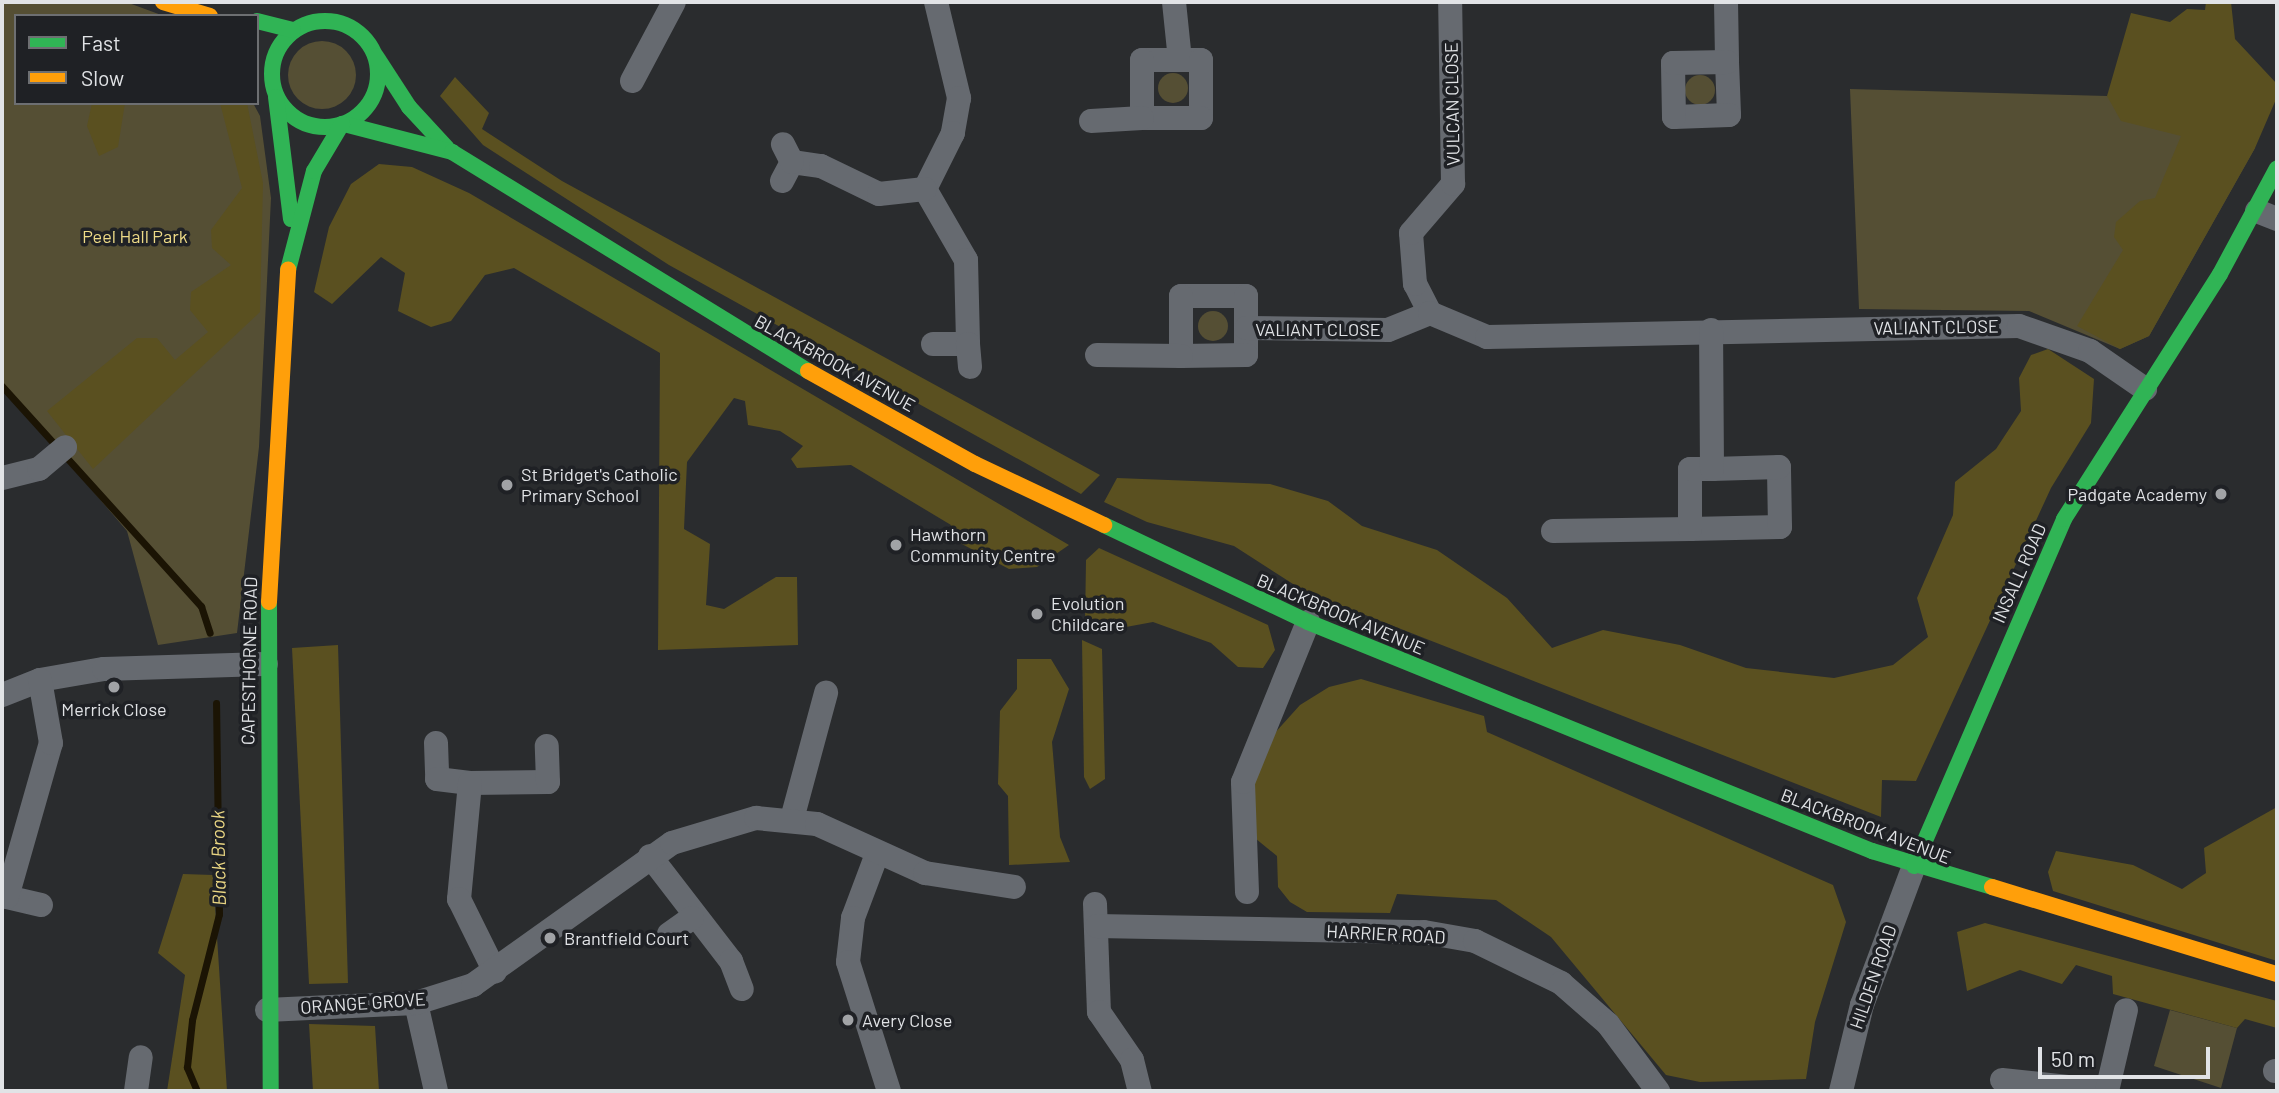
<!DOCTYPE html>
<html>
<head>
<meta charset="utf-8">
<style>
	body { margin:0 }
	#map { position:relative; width:2279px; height:1093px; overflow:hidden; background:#2a2c2e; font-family:Barlow,sans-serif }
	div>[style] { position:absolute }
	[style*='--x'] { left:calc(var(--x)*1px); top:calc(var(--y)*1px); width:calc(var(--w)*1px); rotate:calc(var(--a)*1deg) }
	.green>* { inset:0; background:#554f34 }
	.round { border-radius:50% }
	.forest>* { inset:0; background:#5a5020 }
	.stream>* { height:7px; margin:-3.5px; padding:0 3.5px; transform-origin:3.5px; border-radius:3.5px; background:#1b1404 }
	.street>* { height:24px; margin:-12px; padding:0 12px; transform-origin:12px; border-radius:12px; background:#666a70 }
	.fast>* { height:16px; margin:-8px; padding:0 8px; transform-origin:8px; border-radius:8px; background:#30b455 }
	.fast>.ring { margin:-8px; padding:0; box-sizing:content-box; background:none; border:16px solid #30b455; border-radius:50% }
	.slow>* { height:16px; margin:-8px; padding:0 8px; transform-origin:8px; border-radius:8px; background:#ff9f0a }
	.dots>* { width:19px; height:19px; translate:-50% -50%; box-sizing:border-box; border:4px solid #1f2125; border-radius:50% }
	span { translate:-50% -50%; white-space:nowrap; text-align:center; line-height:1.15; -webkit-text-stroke:7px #1f2125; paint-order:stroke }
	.street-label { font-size:18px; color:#e1e3e6 }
	.park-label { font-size:18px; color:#eedb87 }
	.poi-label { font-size:18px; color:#e1e3e6 }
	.left { translate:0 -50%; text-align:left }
	.right { translate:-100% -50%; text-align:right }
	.water-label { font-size:19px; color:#ead683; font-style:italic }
	.frame { position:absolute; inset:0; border:4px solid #e1e3e6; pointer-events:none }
	.legend { position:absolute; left:14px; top:14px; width:245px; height:91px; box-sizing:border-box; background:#1f2125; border:2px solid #6d6f72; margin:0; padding:9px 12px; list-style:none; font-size:21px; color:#e1e3e6 }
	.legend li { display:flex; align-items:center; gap:14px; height:35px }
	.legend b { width:35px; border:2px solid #6d6f72 }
	.scale { position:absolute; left:2038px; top:1047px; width:172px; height:32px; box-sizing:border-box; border:4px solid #e1e3e6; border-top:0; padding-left:9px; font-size:21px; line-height:24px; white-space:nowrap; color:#e1e3e6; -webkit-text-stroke:5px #1f2125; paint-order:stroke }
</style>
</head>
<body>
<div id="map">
	<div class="green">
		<i style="clip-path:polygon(2px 2px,126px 2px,164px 16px,16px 16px,16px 103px,253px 103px,260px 116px,271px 198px,259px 447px,237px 633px,158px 645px,127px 531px,2px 385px)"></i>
		<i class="round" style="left:288px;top:41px;width:68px;height:68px"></i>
		<i class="round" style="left:1158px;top:73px;width:30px;height:30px"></i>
		<i class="round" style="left:1685px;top:75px;width:30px;height:30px"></i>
		<i style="clip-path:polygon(1850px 89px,2107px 96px,2255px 148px,2149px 336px,2120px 349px,2029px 311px,1859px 309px)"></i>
		<i class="round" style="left:1198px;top:311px;width:30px;height:30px"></i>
		<i style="clip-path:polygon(2170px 1010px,2237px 1028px,2221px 1088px,2154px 1066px)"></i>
	</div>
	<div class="forest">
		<i style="clip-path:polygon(2206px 2px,2231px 2px,2235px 39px,2277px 84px,2277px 97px,2255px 148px,2149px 336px,2120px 349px,2077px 326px,2123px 250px,2114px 237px,2116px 222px,2140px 201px,2155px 198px,2181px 136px,2121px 121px,2107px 96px,2131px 13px,2170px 22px,2187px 9px,2205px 10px)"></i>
		<i style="clip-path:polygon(455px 77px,489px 113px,482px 129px,562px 181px,1100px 475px,1081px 494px,669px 265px,483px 145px,440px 96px)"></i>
		<i style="clip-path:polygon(92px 103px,125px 103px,118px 147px,99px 156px,87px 126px)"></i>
		<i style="clip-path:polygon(220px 103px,247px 103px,263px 183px,260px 312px,93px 469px,47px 411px,137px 338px,157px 338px,175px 360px,208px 332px,190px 310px,191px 292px,231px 265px,212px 248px,211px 230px,242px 188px)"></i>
		<i style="clip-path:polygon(379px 164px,412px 167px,469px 193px,1069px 545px,1037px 567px,1009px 569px,945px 535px,951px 525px,851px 465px,797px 468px,791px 459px,803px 446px,780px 431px,748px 425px,745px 401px,734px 398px,687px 462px,684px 529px,710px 544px,706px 605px,724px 609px,776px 577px,797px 577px,798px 645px,658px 650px,660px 353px,514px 268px,485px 275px,451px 321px,431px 327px,398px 311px,405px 273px,381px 257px,332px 304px,314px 292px,329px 227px,351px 184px)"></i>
		<i style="clip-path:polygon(2048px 349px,2094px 379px,2091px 423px,2051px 488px,1916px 781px,1882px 780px,1881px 817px,1304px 591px,1234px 546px,1147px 522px,1104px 502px,1117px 478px,1270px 484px,1328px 501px,1362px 526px,1437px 550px,1507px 598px,1552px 648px,1603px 630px,1680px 645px,1746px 668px,1834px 678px,1893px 665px,1928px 637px,1917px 598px,1953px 515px,1955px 482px,1996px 449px,2021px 411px,2019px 378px,2031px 355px)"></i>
		<i style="clip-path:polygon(1099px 548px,1268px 625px,1275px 650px,1263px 668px,1238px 667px,1211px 643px,1153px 622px,1099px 632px,1085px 624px,1086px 560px)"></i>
		<i style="clip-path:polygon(1082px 640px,1102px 649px,1105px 779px,1090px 789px,1084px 777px)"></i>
		<i style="clip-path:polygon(338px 645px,348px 983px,309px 984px,292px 648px)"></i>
		<i style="clip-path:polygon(1017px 659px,1051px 659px,1069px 689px,1052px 742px,1060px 837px,1070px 862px,1009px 865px,1008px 796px,998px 784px,1000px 711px,1017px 689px)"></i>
		<i style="clip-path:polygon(1361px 679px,1484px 716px,1487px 732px,1833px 885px,1846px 922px,1815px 1022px,1806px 1079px,1700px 1082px,1666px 1075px,1551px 937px,1496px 900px,1397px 894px,1390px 913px,1307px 912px,1290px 902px,1278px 887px,1277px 856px,1250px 834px,1250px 786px,1273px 735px,1300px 705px,1329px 687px)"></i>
		<i style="clip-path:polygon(2277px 807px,2277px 961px,2053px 891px,2048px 872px,2056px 851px,2133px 865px,2182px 889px,2206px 873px,2204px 848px)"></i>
		<i style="clip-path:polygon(183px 874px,213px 875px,227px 1091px,167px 1091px,185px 975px,158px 953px)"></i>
		<i style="clip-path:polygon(1985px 923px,2277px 1001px,2277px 1028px,2245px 1019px,2237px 1028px,2113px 994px,2112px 976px,2076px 965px,2062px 984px,2020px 970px,1967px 991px,1957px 932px)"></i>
		<i style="clip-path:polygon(309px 1024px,375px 1026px,379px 1091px,313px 1091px)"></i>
	</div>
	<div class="stream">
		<i style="--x:2;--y:386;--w:297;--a:47.9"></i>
		<i style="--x:201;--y:606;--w:28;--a:72"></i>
		<i style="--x:197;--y:1091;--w:26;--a:-113"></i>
		<i style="--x:187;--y:1067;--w:47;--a:-83.9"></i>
		<i style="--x:192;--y:1020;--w:109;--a:-75.7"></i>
		<i style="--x:219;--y:914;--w:211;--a:-90.8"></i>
	</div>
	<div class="street">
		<i style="--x:936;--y:2;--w:99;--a:76.5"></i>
		<i style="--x:959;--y:98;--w:36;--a:100"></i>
		<i style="--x:953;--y:133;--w:63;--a:116.6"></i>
		<i style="--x:925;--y:189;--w:82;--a:60"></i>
		<i style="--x:966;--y:260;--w:84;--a:88.6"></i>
		<i style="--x:1174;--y:2;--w:58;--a:84.1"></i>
		<i style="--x:1726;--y:2;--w:60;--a:89"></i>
		<i style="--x:1142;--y:60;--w:59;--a:0"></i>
		<i style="--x:1201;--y:60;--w:58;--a:90"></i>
		<i style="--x:1201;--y:118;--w:59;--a:180"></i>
		<i style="--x:1142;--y:118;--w:58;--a:-90"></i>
		<i style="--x:1727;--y:62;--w:53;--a:87.8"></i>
		<i style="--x:1729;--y:115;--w:55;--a:177.9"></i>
		<i style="--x:1674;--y:117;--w:54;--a:-91.1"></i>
		<i style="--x:1673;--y:63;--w:54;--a:-1.1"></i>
		<i style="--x:632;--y:81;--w:89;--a:-62"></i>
		<i style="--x:1091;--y:121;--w:51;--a:-3.4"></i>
		<i style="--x:792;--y:162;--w:29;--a:8"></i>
		<i style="--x:821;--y:166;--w:64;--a:25.8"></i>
		<i style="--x:879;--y:194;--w:46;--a:-6.2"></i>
		<i style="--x:782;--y:181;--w:21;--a:-62"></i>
		<i style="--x:792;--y:162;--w:20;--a:-117"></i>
		<i style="--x:2257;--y:211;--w:22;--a:22"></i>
		<i style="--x:1181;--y:296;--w:65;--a:0"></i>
		<i style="--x:1246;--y:296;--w:59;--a:90"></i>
		<i style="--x:1246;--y:355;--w:65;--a:179.1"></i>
		<i style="--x:1181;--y:356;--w:60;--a:-90"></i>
		<i style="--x:1430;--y:313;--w:33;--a:-117"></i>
		<i style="--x:1415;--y:284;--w:51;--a:-94.5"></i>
		<i style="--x:1411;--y:233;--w:65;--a:-49.4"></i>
		<i style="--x:1453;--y:184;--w:182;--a:-90.9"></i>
		<i style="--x:1246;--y:328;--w:142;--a:0.8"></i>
		<i style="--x:1388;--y:330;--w:45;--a:-22"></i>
		<i style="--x:1430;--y:313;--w:62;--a:22.8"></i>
		<i style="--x:1487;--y:337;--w:532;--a:-1.18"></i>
		<i style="--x:2019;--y:326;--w:75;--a:19.4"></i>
		<i style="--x:2090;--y:351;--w:67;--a:34.6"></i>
		<i style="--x:933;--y:344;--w:35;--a:0"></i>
		<i style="--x:968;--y:344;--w:23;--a:85"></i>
		<i style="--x:1097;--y:355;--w:84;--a:0.7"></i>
		<i style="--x:2;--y:478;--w:38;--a:-14"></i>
		<i style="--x:39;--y:469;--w:34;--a:-40"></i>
		<i style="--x:1690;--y:529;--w:90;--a:-1.3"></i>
		<i style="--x:1780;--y:527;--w:60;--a:-91"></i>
		<i style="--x:1779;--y:467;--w:67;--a:178.3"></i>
		<i style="--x:1553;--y:531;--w:137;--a:-0.8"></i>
		<i style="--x:1690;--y:529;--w:60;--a:-90"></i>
		<i style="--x:1690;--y:469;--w:22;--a:0"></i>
		<i style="--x:1712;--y:469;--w:139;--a:-90.4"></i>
		<i style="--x:2;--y:695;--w:41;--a:-21.5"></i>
		<i style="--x:40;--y:680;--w:65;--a:-9.8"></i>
		<i style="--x:104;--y:669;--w:162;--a:-1.8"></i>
		<i style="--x:436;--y:743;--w:36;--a:88"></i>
		<i style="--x:437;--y:779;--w:33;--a:7"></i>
		<i style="--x:470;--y:783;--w:78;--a:-0.7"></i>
		<i style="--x:548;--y:782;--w:36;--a:-92"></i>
		<i style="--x:470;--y:783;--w:117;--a:95.4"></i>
		<i style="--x:459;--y:899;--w:81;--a:63.7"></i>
		<i style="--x:792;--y:819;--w:131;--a:-74.9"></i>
		<i style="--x:877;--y:854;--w:68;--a:110.6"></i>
		<i style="--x:853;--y:918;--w:44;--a:96.5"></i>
		<i style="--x:848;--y:962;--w:135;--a:72.4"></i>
		<i style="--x:650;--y:856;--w:133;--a:52.4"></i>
		<i style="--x:731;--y:961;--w:30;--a:69"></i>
		<i style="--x:1247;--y:892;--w:110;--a:-92.1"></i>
		<i style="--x:1243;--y:782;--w:173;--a:-67.9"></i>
		<i style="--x:2;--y:896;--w:40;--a:13"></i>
		<i style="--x:7;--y:897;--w:160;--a:-74.1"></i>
		<i style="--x:51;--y:743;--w:64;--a:-99.9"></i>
		<i style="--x:1095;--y:904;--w:108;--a:87.9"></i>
		<i style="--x:1099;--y:1012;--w:58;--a:55.5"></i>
		<i style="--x:1132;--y:1060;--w:32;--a:76"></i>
		<i style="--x:1097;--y:926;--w:327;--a:1.1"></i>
		<i style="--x:1424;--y:932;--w:52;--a:10"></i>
		<i style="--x:1475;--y:941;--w:96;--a:26"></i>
		<i style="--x:1561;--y:983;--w:62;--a:41.1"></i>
		<i style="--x:1608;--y:1024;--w:84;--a:53.3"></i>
		<i style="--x:669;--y:934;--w:28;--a:-35"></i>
		<i style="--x:416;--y:1003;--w:90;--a:77.2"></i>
		<i style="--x:267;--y:1010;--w:149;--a:-2.7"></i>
		<i style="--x:416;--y:1003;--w:60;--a:-17.5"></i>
		<i style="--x:473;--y:985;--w:244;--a:-35.5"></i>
		<i style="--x:672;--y:843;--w:88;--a:-16.6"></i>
		<i style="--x:756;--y:818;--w:61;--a:5.6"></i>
		<i style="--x:817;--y:824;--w:119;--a:24.4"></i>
		<i style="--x:925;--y:873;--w:90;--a:8.9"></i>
		<i style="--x:2275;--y:1071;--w:2;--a:0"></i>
		<i style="--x:2002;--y:1080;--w:106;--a:6"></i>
		<i style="--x:136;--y:1091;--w:34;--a:-82"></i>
		<i style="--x:1841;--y:1091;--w:89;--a:-76.3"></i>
		<i style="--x:1862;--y:1005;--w:148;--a:-69.5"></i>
		<i style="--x:2107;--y:1091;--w:83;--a:-76.8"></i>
	</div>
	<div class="fast">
		<i class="ring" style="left:272px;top:21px;width:90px;height:90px"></i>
		<i style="--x:257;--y:21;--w:37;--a:14"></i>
		<i style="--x:376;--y:56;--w:61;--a:57.1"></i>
		<i style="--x:409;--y:107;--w:56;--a:47.2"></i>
		<i style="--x:276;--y:97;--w:123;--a:83"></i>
		<i style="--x:344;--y:124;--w:112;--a:14.5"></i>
		<i style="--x:452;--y:152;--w:418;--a:31.6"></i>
		<i style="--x:288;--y:270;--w:102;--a:-75.3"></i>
		<i style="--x:314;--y:171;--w:55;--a:-59.2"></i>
		<i style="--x:1104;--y:525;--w:226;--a:25.4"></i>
		<i style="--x:1308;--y:622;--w:609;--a:22.1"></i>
		<i style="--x:1872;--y:851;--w:125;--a:16.7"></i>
		<i style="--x:269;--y:602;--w:489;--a:89.8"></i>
		<i style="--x:1914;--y:866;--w:378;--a:-66.6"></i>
		<i style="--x:2064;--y:519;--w:290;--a:-57.5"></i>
		<i style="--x:2220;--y:274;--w:120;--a:-61.7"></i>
	</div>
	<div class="slow">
		<i style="--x:163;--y:2;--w:49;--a:16.6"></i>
		<i style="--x:808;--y:371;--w:191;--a:29.1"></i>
		<i style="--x:975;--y:464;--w:143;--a:25.3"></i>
		<i style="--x:269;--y:602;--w:333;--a:-86.7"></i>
		<i style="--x:1992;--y:887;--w:298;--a:17"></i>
	</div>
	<div class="dots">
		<i style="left:507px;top:485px;background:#a1a3a6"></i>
		<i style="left:2221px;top:494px;background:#a1a3a6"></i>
		<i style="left:896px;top:545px;background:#a1a3a6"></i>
		<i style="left:1037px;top:614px;background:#a1a3a6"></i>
		<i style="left:114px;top:687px;background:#a1a3a6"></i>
		<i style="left:550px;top:938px;background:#a1a3a6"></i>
		<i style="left:848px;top:1020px;background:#a1a3a6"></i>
	</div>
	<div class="street-label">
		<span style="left:1452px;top:104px;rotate:-91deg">VULCAN CLOSE</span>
		<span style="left:1936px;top:327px;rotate:-1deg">VALIANT CLOSE</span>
		<span style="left:1318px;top:329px">VALIANT CLOSE</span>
		<span style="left:835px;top:363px;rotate:29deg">BLACKBROOK AVENUE</span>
		<span style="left:2019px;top:573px;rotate:-66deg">INSALL ROAD</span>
		<span style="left:1341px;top:614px;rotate:23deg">BLACKBROOK AVENUE</span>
		<span style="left:249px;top:661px;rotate:-89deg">CAPESTHORNE ROAD</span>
		<span style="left:1866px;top:826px;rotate:21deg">BLACKBROOK AVENUE</span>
		<span style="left:1386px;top:934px;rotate:3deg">HARRIER ROAD</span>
		<span style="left:1873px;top:977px;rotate:-71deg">HILDEN ROAD</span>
		<span style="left:363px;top:1003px;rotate:-4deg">ORANGE GROVE</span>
	</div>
	<div class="park-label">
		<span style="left:135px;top:236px">Peel Hall Park</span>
	</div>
	<div class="poi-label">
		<span class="left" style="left:521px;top:485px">St Bridget's Catholic<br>Primary School</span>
		<span class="right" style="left:2207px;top:494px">Padgate Academy</span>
		<span class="left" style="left:910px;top:545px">Hawthorn<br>Community Centre</span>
		<span class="left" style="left:1051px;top:614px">Evolution<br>Childcare</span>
		<span style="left:114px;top:709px">Merrick Close</span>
		<span class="left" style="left:564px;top:938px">Brantfield Court</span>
		<span class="left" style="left:862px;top:1020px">Avery Close</span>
	</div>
	<div class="water-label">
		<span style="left:218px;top:858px;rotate:-91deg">Black Brook</span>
	</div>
	<div class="frame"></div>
	<ul class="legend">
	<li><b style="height:9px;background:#30b455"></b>Fast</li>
	<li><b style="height:9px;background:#ff9f0a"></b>Slow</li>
	</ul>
	<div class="scale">50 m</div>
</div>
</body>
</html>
